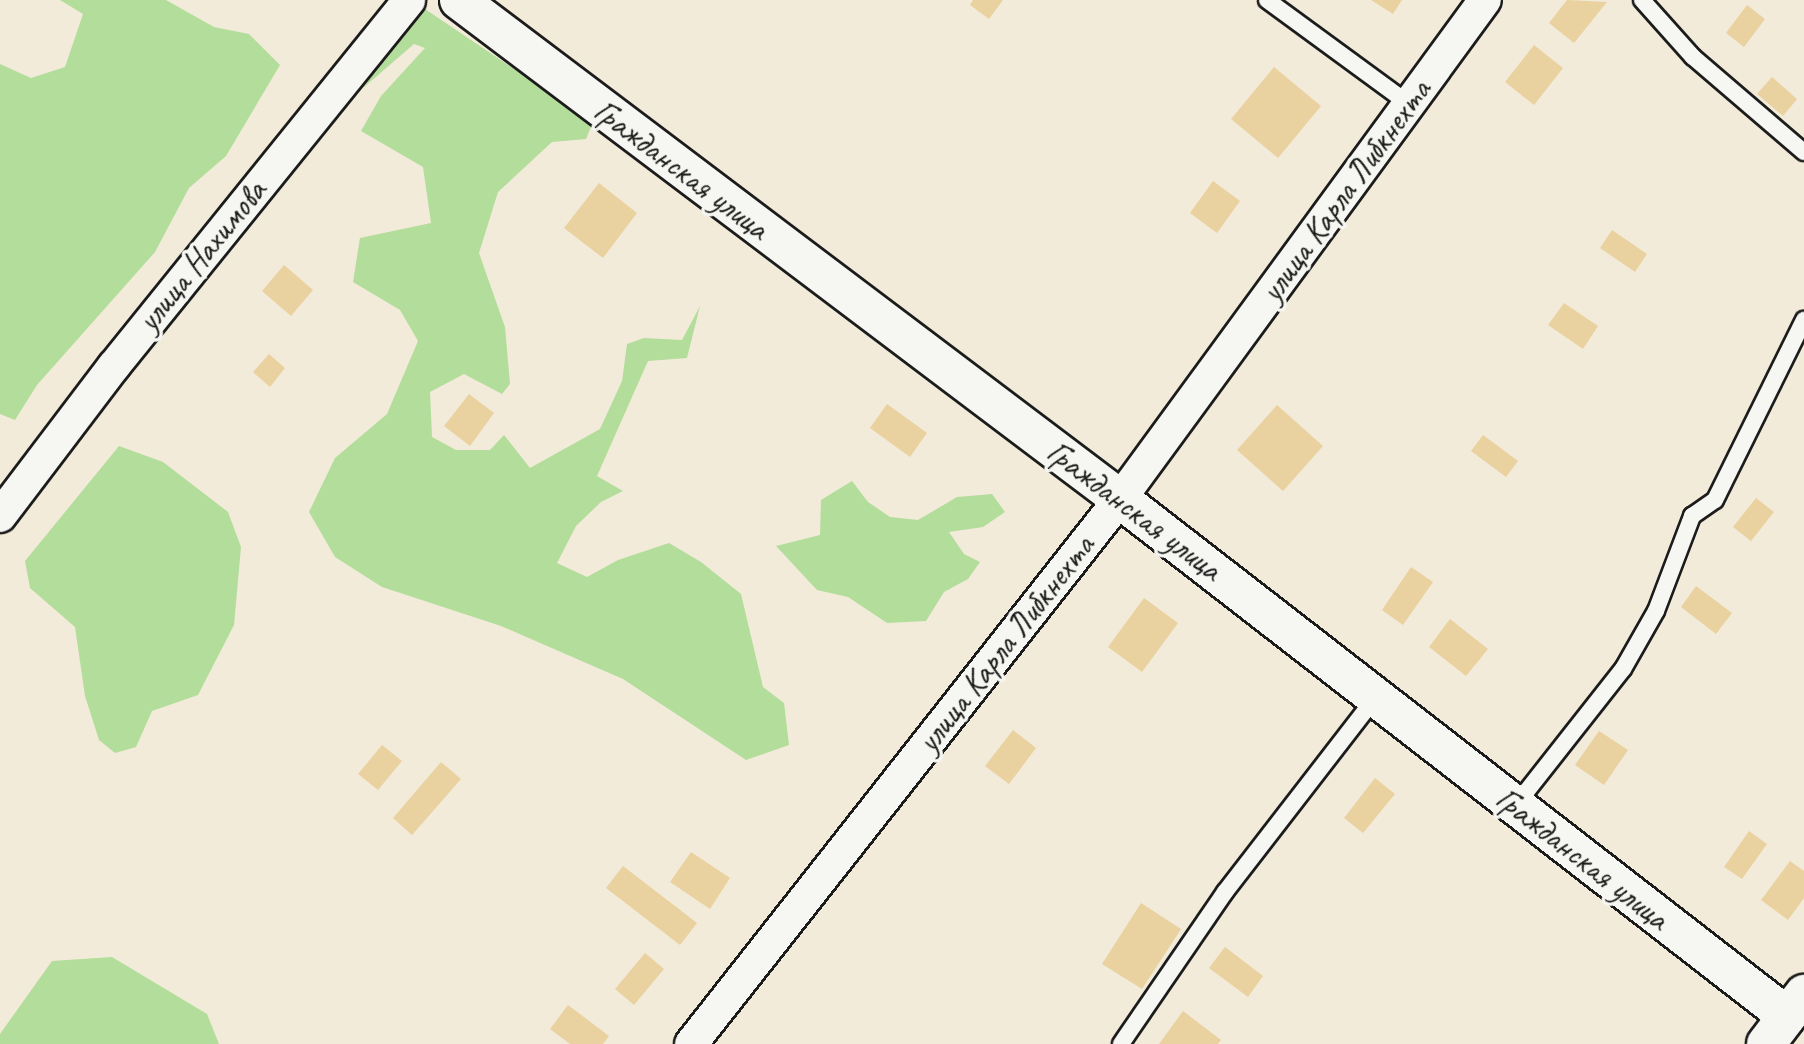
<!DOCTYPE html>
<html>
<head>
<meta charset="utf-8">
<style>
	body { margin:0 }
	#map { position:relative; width:1804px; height:1044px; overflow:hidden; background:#f2ebd9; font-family:Caveat,sans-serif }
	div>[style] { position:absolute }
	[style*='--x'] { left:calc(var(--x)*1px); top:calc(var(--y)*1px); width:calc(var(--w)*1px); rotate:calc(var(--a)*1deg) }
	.green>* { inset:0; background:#b3dd9b }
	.building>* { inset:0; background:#ead1a0 }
	.roads { filter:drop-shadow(2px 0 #1c1c1c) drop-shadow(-2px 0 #1c1c1c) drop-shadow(0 2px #1c1c1c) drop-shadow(0 -2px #1c1c1c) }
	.lane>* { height:16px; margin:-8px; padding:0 8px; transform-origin:8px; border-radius:8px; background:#f6f6f2 }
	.street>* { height:32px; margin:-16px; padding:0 16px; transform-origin:16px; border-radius:16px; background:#f6f6f2 }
	.secondary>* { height:38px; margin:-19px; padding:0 19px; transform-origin:19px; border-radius:19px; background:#f6f6f2 }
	span { translate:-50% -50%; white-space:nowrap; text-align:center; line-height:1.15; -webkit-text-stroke:7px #f6f6f2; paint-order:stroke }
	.street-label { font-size:33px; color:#1c1c1c }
</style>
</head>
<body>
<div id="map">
	<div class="green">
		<i style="clip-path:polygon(60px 0,166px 0,214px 27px,249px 34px,280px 65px,226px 156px,189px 188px,155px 252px,37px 385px,15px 420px,0 414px,0 64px,31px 78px,65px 67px,83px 14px)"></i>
		<i style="clip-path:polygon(422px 7px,593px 122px,586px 139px,552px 142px,498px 192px,479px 253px,505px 327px,510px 384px,502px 394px,464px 374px,430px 392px,432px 437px,456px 450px,490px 450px,504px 435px,530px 468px,600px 429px,622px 381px,627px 344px,644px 338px,682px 340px,700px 306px,687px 358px,648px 361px,597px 476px,623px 491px,601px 502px,576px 526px,557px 563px,587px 577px,618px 560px,669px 543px,701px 562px,741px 594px,763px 687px,784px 703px,789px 745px,746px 760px,623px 679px,501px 626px,382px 587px,335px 557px,309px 512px,335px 458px,387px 414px,418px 341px,400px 310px,353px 282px,360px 238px,431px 223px,423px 167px,361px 131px,381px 96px,425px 48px,414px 44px,363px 88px)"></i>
		<i style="clip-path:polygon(119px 446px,163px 462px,228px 512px,241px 547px,234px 625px,198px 695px,152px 711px,136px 747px,115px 753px,99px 740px,85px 696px,75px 627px,30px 588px,25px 561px)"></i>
		<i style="clip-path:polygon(852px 481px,868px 502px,890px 517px,918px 520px,957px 497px,992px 494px,1005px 512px,983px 527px,949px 532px,964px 554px,980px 562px,968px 579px,944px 592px,926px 621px,887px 623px,848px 597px,817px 590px,776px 546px,820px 535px,821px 500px)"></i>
		<i style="clip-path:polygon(112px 957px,207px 1014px,219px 1044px,0 1044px,0 1034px,52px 961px)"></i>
	</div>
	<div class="building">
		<i style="clip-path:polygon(973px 0,1003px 0,989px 19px,970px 5px)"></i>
		<i style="clip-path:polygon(1371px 0,1402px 0,1393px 14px)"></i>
		<i style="clip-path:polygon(1567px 0,1607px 2px,1574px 43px,1549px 23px)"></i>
		<i style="clip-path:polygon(1747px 5px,1765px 19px,1744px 47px,1726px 33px)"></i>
		<i style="clip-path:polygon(1534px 45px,1563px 68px,1534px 105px,1505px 82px)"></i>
		<i style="clip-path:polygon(1274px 67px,1321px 106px,1278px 158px,1231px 119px)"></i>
		<i style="clip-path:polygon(1772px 77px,1797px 99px,1783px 116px,1757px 94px)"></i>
		<i style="clip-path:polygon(1213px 181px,1240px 201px,1217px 233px,1190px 213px)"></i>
		<i style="clip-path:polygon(599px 183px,637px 213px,603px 258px,564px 228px)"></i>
		<i style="clip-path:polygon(1612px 230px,1647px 254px,1635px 272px,1600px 248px)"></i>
		<i style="clip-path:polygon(284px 265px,313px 290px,291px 316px,262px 291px)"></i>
		<i style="clip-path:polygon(1564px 303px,1598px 326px,1583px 349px,1548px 325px)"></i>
		<i style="clip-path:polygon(269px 354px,285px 368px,270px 387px,253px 372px)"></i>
		<i style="clip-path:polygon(469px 394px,494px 413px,470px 446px,444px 426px)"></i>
		<i style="clip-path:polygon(887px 404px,927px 433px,910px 457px,870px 428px)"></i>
		<i style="clip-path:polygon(1277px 405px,1323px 446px,1283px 491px,1237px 450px)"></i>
		<i style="clip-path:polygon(1483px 435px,1518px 461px,1506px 477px,1471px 451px)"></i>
		<i style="clip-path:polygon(1756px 498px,1774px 512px,1751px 541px,1733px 527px)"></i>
		<i style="clip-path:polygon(1411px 567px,1433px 582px,1403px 625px,1382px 610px)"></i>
		<i style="clip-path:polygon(1696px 586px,1732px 613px,1716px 634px,1681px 607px)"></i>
		<i style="clip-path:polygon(1144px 598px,1178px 623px,1142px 672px,1108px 647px)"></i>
		<i style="clip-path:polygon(1450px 619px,1488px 649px,1466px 676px,1429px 647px)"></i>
		<i style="clip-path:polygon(1013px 730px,1036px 748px,1009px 784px,985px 766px)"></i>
		<i style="clip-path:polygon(1599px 731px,1628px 750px,1604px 785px,1575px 765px)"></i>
		<i style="clip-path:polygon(382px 745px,402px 761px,378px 790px,358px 774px)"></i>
		<i style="clip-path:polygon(441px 762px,461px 779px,412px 835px,393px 818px)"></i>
		<i style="clip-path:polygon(1375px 778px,1395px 794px,1363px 833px,1344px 818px)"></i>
		<i style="clip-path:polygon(1749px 831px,1767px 844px,1742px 879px,1724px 867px)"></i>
		<i style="clip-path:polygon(691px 852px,730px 878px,710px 909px,670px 882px)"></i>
		<i style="clip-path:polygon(1790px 861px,1804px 871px,1804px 898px,1788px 920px,1761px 900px)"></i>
		<i style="clip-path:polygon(623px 866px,697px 923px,680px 945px,606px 888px)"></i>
		<i style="clip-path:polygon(1141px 903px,1181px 929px,1142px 989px,1102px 964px)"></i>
		<i style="clip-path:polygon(1225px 947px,1263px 976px,1248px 997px,1209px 968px)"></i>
		<i style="clip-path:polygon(645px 953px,664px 969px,634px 1005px,615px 989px)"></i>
		<i style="clip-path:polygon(568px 1005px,609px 1036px,603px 1044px,570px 1044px,550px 1029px)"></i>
		<i style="clip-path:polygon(1183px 1011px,1221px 1040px,1218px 1044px,1159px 1044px)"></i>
	</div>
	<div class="roads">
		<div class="lane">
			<i style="--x:1267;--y:0;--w:176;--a:36.2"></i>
			<i style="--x:1642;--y:0;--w:76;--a:48.2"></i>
			<i style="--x:1693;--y:57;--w:146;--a:40.6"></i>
			<i style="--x:1515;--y:806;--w:174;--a:-51.8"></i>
			<i style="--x:1623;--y:669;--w:67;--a:-60.4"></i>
			<i style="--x:1656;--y:611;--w:102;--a:-69.2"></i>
			<i style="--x:1692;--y:516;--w:28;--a:-35"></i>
			<i style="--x:1715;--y:500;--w:201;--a:-63.7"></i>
			<i style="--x:1121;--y:1044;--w:184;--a:-55.6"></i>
			<i style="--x:1225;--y:892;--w:245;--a:-52.3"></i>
		</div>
		<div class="street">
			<i style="--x:0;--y:516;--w:188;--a:-52.8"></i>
			<i style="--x:114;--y:366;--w:470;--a:-51.1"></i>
			<i style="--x:691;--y:1044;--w:694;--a:-51.79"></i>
			<i style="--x:1120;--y:499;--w:618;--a:-53.82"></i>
		</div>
		<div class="secondary">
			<i style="--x:459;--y:0;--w:828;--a:37.05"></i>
			<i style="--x:1120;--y:499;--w:844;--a:37.78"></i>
			<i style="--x:1766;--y:1044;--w:63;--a:-52.8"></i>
		</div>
	</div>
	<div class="street-label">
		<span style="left:681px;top:170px;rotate:37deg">Гражданская улица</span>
		<span style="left:1346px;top:191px;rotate:-54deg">улица Карла Либкнехта</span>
		<span style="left:202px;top:256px;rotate:-51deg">улица Нахимова</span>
		<span style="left:1134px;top:511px;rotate:37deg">Гражданская улица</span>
		<span style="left:1006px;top:644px;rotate:-52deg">улица Карла Либкнехта</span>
		<span style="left:1582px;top:859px;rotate:38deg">Гражданская улица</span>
	</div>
</div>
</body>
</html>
